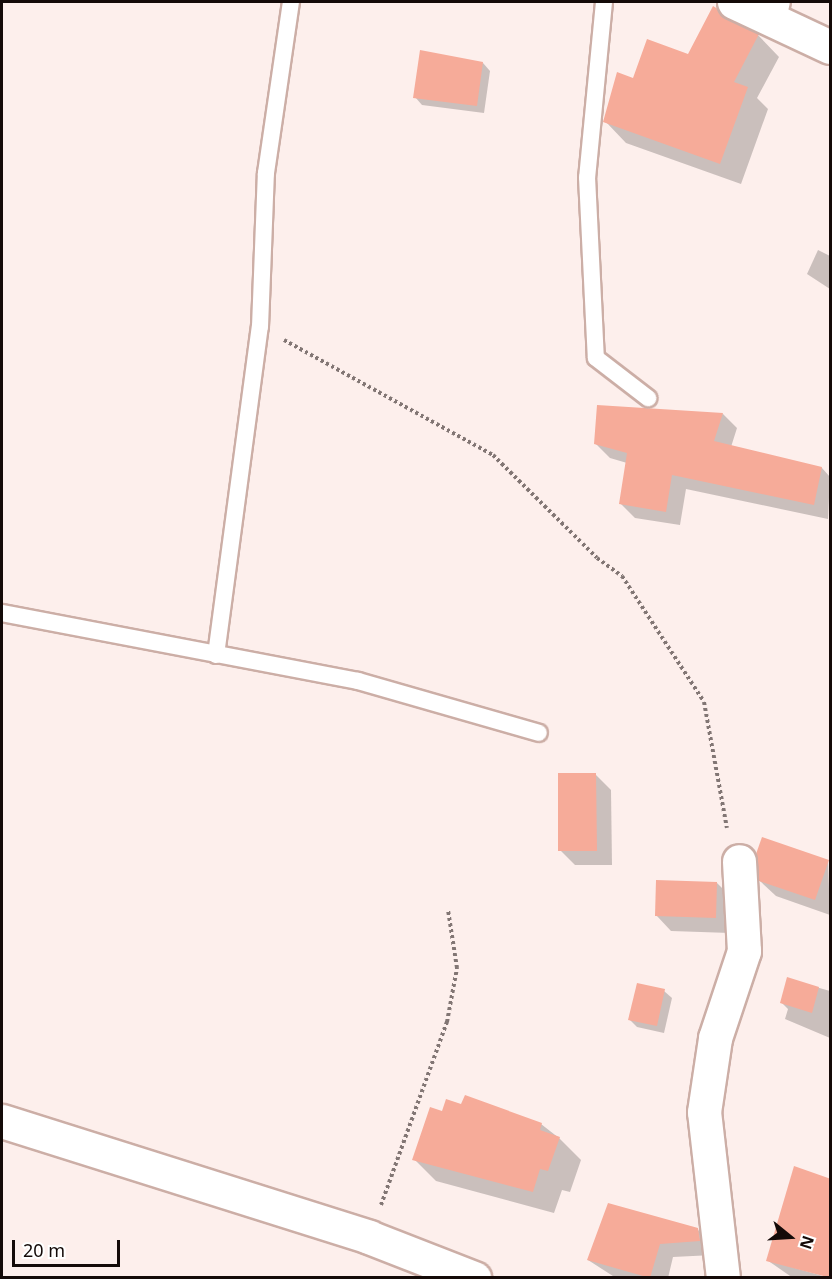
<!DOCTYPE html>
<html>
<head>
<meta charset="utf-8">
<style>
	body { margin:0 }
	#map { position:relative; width:832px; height:1279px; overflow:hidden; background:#fdefec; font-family:"Noto Sans",sans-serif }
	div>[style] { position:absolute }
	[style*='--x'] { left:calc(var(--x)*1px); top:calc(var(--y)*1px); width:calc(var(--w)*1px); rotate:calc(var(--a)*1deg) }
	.shadow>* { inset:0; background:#0003 }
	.building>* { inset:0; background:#f6ab99 }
	.path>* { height:4px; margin-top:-2px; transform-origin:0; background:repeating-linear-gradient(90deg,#827674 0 3px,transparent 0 6px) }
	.roads { filter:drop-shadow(2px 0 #ccaea6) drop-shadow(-2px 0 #ccaea6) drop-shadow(0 2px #ccaea6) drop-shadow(0 -2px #ccaea6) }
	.lane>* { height:16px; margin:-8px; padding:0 8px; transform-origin:8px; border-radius:8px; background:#fff }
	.street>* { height:33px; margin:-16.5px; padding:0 16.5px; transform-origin:16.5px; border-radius:16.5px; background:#fff }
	span { translate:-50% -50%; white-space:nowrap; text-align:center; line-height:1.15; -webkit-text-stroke:4.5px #fff; paint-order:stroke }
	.frame { position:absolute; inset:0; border:3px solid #140a08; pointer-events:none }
	.north { position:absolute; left:760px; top:1207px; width:60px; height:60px; -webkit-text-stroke:4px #fff; paint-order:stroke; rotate:108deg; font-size:16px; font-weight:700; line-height:24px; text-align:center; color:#140a08 }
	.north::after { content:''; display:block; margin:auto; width:21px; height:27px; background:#140a08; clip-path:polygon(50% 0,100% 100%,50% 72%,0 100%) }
	.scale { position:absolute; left:12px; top:1240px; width:108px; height:27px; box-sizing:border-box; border:3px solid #140a08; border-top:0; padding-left:8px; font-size:18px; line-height:21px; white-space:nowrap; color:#140a08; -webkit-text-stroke:4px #fff; paint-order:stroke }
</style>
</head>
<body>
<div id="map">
	<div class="shadow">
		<i style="clip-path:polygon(758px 35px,779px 57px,757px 98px,768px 109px,741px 184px,626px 143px,605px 121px,689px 55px)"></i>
		<i style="clip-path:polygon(483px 63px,490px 71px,484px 113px,422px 105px,415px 97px)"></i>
		<i style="clip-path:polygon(818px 250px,830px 256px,830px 289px,807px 274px)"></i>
		<i style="clip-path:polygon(723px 414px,737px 428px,731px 447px,822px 468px,830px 477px,828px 519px,686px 489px,680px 525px,635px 518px,621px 504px,627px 463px,610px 458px,595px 443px)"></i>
		<i style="clip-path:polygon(595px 774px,611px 790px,612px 865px,575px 865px,560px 850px)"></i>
		<i style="clip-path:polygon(828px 861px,830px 915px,776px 896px,760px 881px)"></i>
		<i style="clip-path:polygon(717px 883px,732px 898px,730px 933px,671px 931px,656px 915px)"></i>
		<i style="clip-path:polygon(788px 979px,830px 991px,830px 1038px,785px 1019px,788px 1009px,782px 1003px)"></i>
		<i style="clip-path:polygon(664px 991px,672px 998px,664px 1033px,637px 1027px,630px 1020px)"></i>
		<i style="clip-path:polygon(443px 1113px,541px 1124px,559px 1138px,581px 1160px,570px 1192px,562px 1190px,554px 1213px,436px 1181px,414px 1159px)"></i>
		<i style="clip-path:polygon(698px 1230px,712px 1244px,713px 1255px,673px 1257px,668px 1278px,616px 1278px,588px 1260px)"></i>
		<i style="clip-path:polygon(767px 1260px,830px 1278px,793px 1278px)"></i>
	</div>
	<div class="building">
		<i style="clip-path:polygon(713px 6px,759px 34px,734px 82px,748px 87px,720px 164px,603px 122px,617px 72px,633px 78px,647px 39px,688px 54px)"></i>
		<i style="clip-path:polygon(420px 50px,483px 62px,477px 106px,413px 98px)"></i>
		<i style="clip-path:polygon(597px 405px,723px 413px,714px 441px,822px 467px,814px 505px,672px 475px,666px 512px,619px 504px,627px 453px,594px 444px)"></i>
		<i style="clip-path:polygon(558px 773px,596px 773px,597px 851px,558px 851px)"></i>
		<i style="clip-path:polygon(762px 837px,829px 860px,815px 900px,759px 881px,756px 854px)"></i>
		<i style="clip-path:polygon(656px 880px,717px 882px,716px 918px,655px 916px)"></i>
		<i style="clip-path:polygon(787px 977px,819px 987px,812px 1013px,780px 1003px)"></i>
		<i style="clip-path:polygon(637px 983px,665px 989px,657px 1026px,628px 1020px)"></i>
		<i style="clip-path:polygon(465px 1095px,542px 1123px,540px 1130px,560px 1137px,548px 1171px,540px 1169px,533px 1192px,412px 1160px,430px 1107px,442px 1111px,446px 1099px,461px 1104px)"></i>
		<i style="clip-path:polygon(794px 1166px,831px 1179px,831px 1278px,766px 1261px)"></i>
		<i style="clip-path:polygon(608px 1203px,698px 1228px,700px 1241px,660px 1244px,650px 1278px,587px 1260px)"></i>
	</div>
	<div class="path">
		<i style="--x:284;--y:340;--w:239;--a:28.8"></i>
		<i style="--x:493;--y:455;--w:146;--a:44.7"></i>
		<i style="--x:597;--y:558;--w:31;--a:36"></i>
		<i style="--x:622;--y:576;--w:150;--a:56.9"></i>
		<i style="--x:704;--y:702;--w:128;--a:79.7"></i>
		<i style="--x:381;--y:1205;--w:195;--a:-70.2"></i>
		<i style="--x:447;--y:1022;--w:55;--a:-79.5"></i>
		<i style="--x:457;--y:968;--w:59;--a:-98.8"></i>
	</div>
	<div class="roads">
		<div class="lane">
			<i style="--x:604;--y:2;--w:176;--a:95.5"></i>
			<i style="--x:587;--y:177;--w:181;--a:87.2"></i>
			<i style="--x:596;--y:358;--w:66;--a:37.6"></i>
			<i style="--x:778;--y:19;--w:17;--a:-77"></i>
			<i style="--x:2;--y:613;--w:362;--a:10.8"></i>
			<i style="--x:358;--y:681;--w:188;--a:16"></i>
			<i style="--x:216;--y:655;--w:331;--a:-82.4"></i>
			<i style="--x:260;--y:327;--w:154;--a:-87.8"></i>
			<i style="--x:266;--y:173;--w:173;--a:-81.7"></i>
		</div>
		<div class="street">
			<i style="--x:734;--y:2;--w:106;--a:25.1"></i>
			<i style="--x:2;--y:1121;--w:385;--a:17.5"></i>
			<i style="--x:369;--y:1237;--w:113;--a:21.3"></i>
			<i style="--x:723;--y:1278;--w:167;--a:-96.5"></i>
			<i style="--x:704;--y:1112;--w:75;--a:-81.5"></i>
			<i style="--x:715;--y:1038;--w:92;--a:-71.6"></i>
			<i style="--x:744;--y:951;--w:90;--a:-93.2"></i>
		</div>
	</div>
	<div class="frame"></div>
	<div class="north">N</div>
	<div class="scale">20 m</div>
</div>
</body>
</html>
